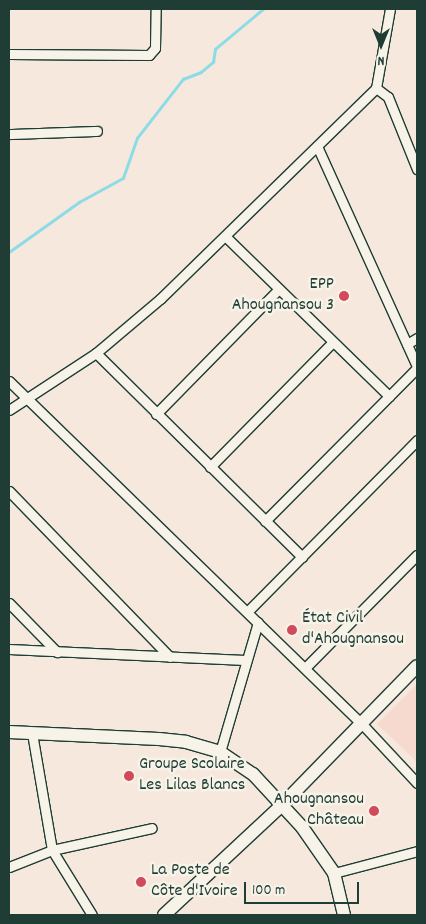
<!DOCTYPE html>
<html>
<head>
<meta charset="utf-8">
<style>
	body { margin:0 }
	#map { position:relative; width:426px; height:924px; overflow:hidden; background:#f7e8dd; font-family:Dekko,sans-serif }
	div>[style] { position:absolute }
	[style*='--x'] { left:calc(var(--x)*1px); top:calc(var(--y)*1px); width:calc(var(--w)*1px); rotate:calc(var(--a)*1deg) }
	.built>* { inset:0; background:#f7dacf }
	.stream>* { height:2.5px; margin:-1.25px; padding:0 1.25px; transform-origin:1.25px; border-radius:1.25px; background:#8cdce7 }
	.roads { filter:drop-shadow(1px 0 #1f3d34) drop-shadow(-1px 0 #1f3d34) drop-shadow(0 1px #1f3d34) drop-shadow(0 -1px #1f3d34) }
	.street>* { height:9px; margin:-4.5px; padding:0 4.5px; transform-origin:4.5px; border-radius:4.5px; background:#f7f3e8 }
	.secondary>* { height:12px; margin:-6px; padding:0 6px; transform-origin:6px; border-radius:6px; background:#f7f3e8 }
	.dots>* { width:14px; height:14px; translate:-50% -50%; box-sizing:border-box; border:2px solid #f7f3e8; border-radius:50% }
	span { translate:-50% -50%; white-space:nowrap; text-align:center; line-height:1.15; -webkit-text-stroke:5px #f7f3e8; paint-order:stroke }
	.poi-label { font-size:18px; color:#1f3d34 }
	.right { translate:-100% -50%; text-align:right }
	.left { translate:0 -50%; text-align:left }
	.frame { position:absolute; inset:0; border:10px solid #1f3d34; pointer-events:none }
	.north { position:absolute; left:356px; top:20px; width:50px; height:50px; -webkit-text-stroke:4px #f7f3e8; paint-order:stroke; rotate:180deg; font-size:14px; font-weight:700; line-height:20px; text-align:center; color:#1f3d34 }
	.north::after { content:''; display:block; margin:auto; width:18px; height:22px; background:#1f3d34; clip-path:polygon(50% 0,100% 100%,50% 72%,0 100%) }
	.scale { position:absolute; left:244px; top:882px; width:115px; height:22px; box-sizing:border-box; border:2px solid #1f3d34; border-top:0; padding-left:6px; font-size:15px; line-height:18px; white-space:nowrap; color:#1f3d34; -webkit-text-stroke:4px #f7f3e8; paint-order:stroke }
</style>
</head>
<body>
<div id="map">
	<div class="built">
		<i style="clip-path:polygon(417px 684px,417px 762px,377px 724px)"></i>
	</div>
	<div class="stream">
		<i style="--x:9;--y:252;--w:86;--a:-35.5"></i>
		<i style="--x:79;--y:202;--w:50;--a:-28.6"></i>
		<i style="--x:123;--y:178;--w:42;--a:-70.7"></i>
		<i style="--x:137;--y:138;--w:75;--a:-52.1"></i>
		<i style="--x:183;--y:79;--w:19;--a:-21"></i>
		<i style="--x:201;--y:72;--w:16;--a:-40"></i>
		<i style="--x:213;--y:62;--w:13;--a:-81"></i>
		<i style="--x:215;--y:49;--w:62;--a:-39.8"></i>
	</div>
	<div class="roads">
		<div class="street">
			<i style="--x:9;--y:54;--w:140;--a:0.4"></i>
			<i style="--x:149;--y:55;--w:9;--a:-49"></i>
			<i style="--x:155;--y:48;--w:39;--a:-89"></i>
			<i style="--x:376;--y:88;--w:15;--a:37"></i>
			<i style="--x:388;--y:97;--w:78;--a:68.1"></i>
			<i style="--x:9;--y:134;--w:88;--a:-2"></i>
			<i style="--x:317;--y:146;--w:242;--a:65.6"></i>
			<i style="--x:226;--y:237;--w:228;--a:44.3"></i>
			<i style="--x:407;--y:344;--w:12;--a:-31"></i>
			<i style="--x:96;--y:353;--w:290;--a:44.7"></i>
			<i style="--x:9;--y:381;--w:492;--a:44.2"></i>
			<i style="--x:362;--y:724;--w:81;--a:47"></i>
			<i style="--x:9;--y:410;--w:104;--a:-33.2"></i>
			<i style="--x:96;--y:353;--w:84;--a:-40.2"></i>
			<i style="--x:160;--y:299;--w:302;--a:-44.3"></i>
			<i style="--x:376;--y:88;--w:80;--a:-80"></i>
			<i style="--x:156;--y:414;--w:175;--a:-45.5"></i>
			<i style="--x:210;--y:467;--w:175;--a:-45.5"></i>
			<i style="--x:9;--y:491;--w:231;--a:45.9"></i>
			<i style="--x:265;--y:521;--w:216;--a:-45.2"></i>
			<i style="--x:9;--y:603;--w:69;--a:45.6"></i>
			<i style="--x:247;--y:612;--w:242;--a:-45.3"></i>
			<i style="--x:9;--y:649;--w:236;--a:2.7"></i>
			<i style="--x:305;--y:668;--w:159;--a:-45.3"></i>
			<i style="--x:32;--y:733;--w:119;--a:80.3"></i>
			<i style="--x:52;--y:850;--w:76;--a:58.4"></i>
			<i style="--x:220;--y:752;--w:135;--a:-73.7"></i>
			<i style="--x:9;--y:867;--w:46;--a:-21.6"></i>
			<i style="--x:52;--y:850;--w:102;--a:-12.4"></i>
			<i style="--x:334;--y:873;--w:86;--a:-14.8"></i>
		</div>
		<div class="secondary">
			<i style="--x:9;--y:732;--w:150;--a:2.7"></i>
			<i style="--x:159;--y:739;--w:27;--a:6"></i>
			<i style="--x:186;--y:742;--w:35;--a:16"></i>
			<i style="--x:220;--y:752;--w:40;--a:34"></i>
			<i style="--x:253;--y:774;--w:72;--a:47.2"></i>
			<i style="--x:302;--y:827;--w:56;--a:55.2"></i>
			<i style="--x:334;--y:873;--w:43;--a:76.6"></i>
			<i style="--x:164;--y:915;--w:163;--a:-43"></i>
			<i style="--x:283;--y:804;--w:192;--a:-45.8"></i>
		</div>
	</div>
	<div class="dots">
		<i style="left:344px;top:296px;background:#d1495b"></i>
		<i style="left:292px;top:630px;background:#d1495b"></i>
		<i style="left:129px;top:776px;background:#d1495b"></i>
		<i style="left:374px;top:811px;background:#d1495b"></i>
		<i style="left:141px;top:882px;background:#d1495b"></i>
	</div>
	<div class="poi-label">
		<span class="right" style="left:334px;top:296px">EPP<br>Ahougnansou 3</span>
		<span class="left" style="left:302px;top:630px">État Civil<br>d'Ahougnansou</span>
		<span class="left" style="left:139px;top:776px">Groupe Scolaire<br>Les Lilas Blancs</span>
		<span class="right" style="left:364px;top:811px">Ahougnansou<br>Château</span>
		<span class="left" style="left:151px;top:882px">La Poste de<br>Côte d'Ivoire</span>
	</div>
	<div class="frame"></div>
	<div class="north">N</div>
	<div class="scale">100 m</div>
</div>
</body>
</html>
